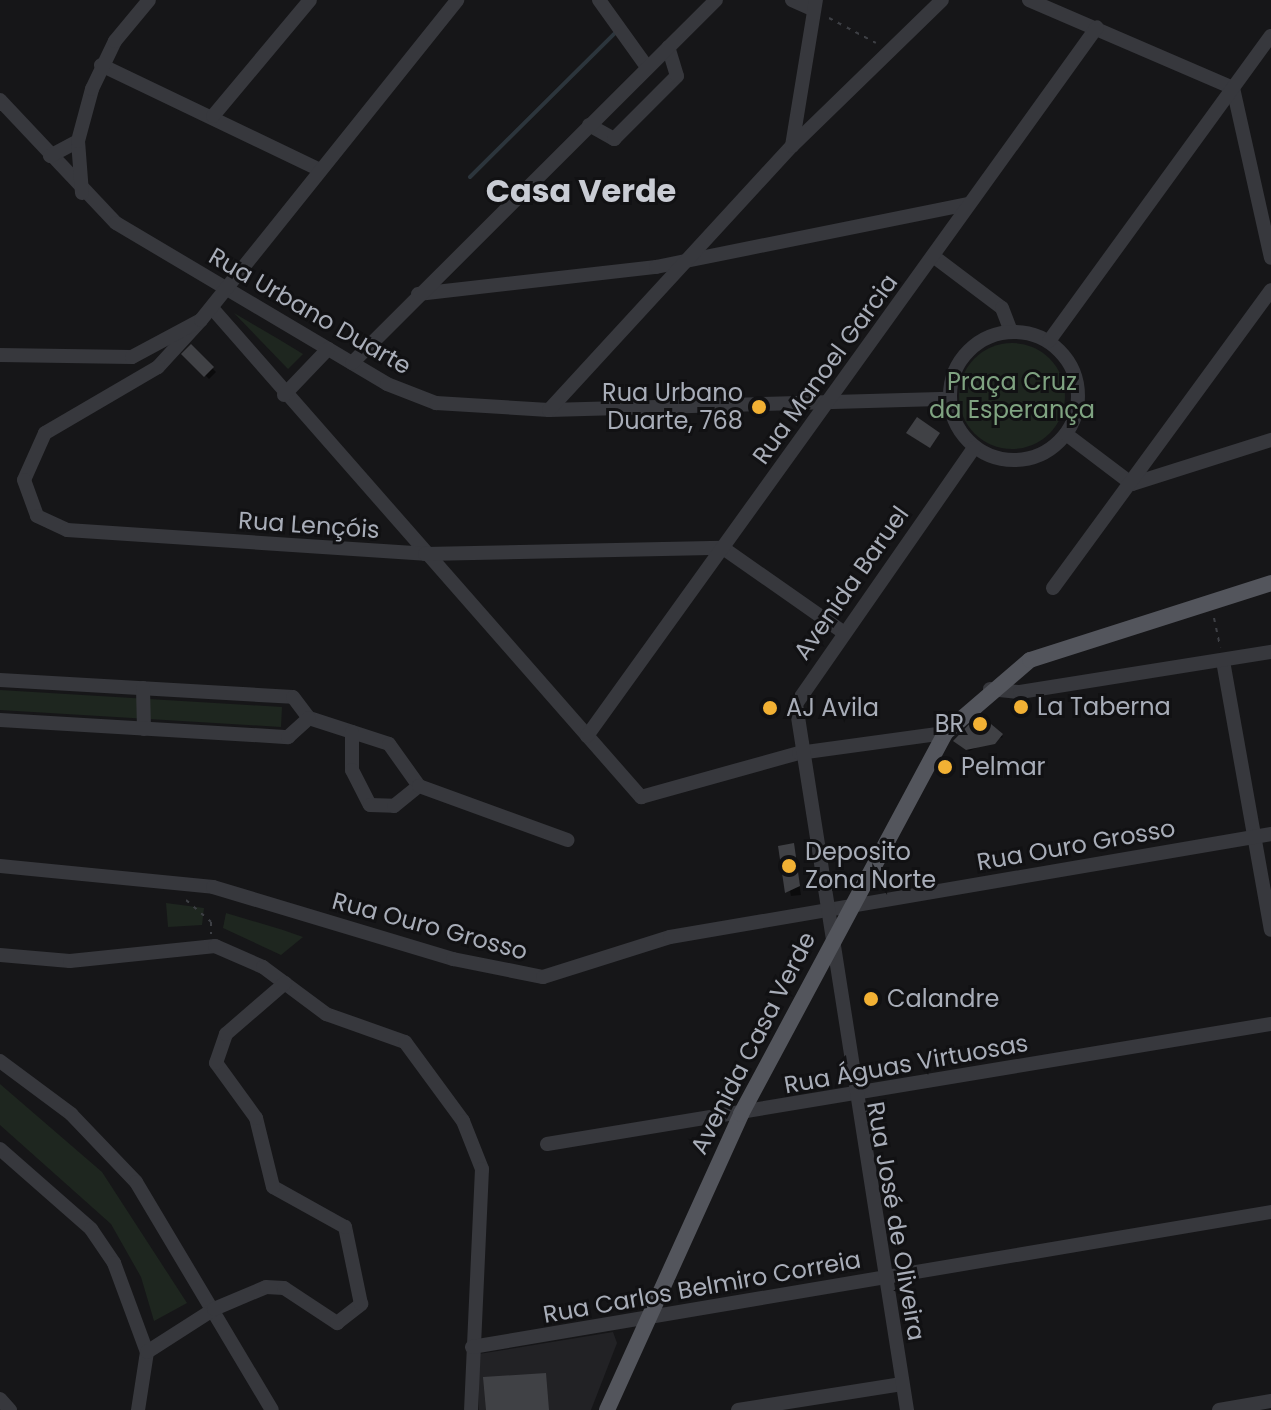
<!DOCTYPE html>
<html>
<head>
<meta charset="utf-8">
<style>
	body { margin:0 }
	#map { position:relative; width:1271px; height:1410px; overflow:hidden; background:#161618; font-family:Poppins,sans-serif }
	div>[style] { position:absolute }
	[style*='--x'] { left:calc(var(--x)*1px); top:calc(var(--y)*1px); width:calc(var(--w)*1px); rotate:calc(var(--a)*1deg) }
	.built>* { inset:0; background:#222225 }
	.green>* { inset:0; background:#1e261f }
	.round { border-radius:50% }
	.shadow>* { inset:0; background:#0007 }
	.stream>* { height:4px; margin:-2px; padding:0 2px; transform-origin:2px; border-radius:2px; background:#2c353c }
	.building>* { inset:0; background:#404145 }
	.path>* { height:2px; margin-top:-1px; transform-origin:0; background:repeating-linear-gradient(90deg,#3d3f44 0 4px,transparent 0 10px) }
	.minor>* { height:14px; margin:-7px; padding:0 7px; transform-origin:7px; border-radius:7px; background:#37383d }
	.minor>.ring { margin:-7px; padding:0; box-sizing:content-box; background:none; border:14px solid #37383d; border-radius:50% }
	.major>* { height:16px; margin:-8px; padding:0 8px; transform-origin:8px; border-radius:8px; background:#53555c }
	.dots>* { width:22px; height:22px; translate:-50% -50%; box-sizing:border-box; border:4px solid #111113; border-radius:50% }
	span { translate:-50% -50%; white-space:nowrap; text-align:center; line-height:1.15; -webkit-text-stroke:6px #111113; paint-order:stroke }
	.street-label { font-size:24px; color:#a8adb8 }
	.park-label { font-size:24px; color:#7fa381 }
	.poi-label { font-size:24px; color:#a8adb8 }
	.right { translate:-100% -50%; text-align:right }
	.left { translate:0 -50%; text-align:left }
	.district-label { font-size:32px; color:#c9ccd4; font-weight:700 }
</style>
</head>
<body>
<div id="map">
	<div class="built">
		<i style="clip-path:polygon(613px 1332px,617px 1343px,591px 1410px,479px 1410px,479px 1354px)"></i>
	</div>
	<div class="green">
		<i style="clip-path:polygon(234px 313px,280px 340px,303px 354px,288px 369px)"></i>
		<i class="round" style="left:959px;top:343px;width:106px;height:106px"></i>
		<i style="clip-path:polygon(0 690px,282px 707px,281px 727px,0 710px)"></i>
		<i style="clip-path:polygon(166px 903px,204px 908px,202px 925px,168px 927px)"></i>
		<i style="clip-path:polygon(226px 913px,283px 930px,303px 937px,281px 955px,223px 928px)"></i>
		<i style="clip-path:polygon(0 1084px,102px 1172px,187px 1303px,154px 1321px,141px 1277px,111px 1224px,0 1125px)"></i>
	</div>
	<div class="shadow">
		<i style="clip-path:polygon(191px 347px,216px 372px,209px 379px,184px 354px)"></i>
		<i style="clip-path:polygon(979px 717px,1003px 737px,969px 751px,956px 741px)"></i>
		<i style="clip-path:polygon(793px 845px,801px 895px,791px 896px,780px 847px)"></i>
	</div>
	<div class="stream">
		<i style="--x:470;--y:177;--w:206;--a:-44.8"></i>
	</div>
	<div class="building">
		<i style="clip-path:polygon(191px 344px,214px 367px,204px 377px,181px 354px)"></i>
		<i style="clip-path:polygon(917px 417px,940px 433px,930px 448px,906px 433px)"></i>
		<i style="clip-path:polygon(979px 714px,1003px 734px,995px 744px,966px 750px,953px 741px)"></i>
		<i style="clip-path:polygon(794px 843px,800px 886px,785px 893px,778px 846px)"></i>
		<i style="clip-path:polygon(546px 1373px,549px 1410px,486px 1410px,483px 1377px)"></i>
	</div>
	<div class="path">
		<i style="--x:829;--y:18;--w:53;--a:28"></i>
		<i style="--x:1214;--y:618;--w:30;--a:78"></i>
		<i style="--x:186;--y:900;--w:33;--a:41"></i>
		<i style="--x:211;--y:922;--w:12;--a:90"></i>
	</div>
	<div class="minor">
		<i style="--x:599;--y:0;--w:82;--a:54.4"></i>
		<i style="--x:792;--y:0;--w:24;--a:24"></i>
		<i style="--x:1029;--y:0;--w:222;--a:23.3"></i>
		<i style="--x:101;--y:65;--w:243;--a:25.6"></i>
		<i style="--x:1233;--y:88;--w:174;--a:77.4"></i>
		<i style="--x:0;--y:100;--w:169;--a:46.7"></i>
		<i style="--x:116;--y:223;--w:315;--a:30.7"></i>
		<i style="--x:387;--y:384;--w:53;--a:21.2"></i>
		<i style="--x:436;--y:403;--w:113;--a:3.5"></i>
		<i style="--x:549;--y:410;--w:400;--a:-1.6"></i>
		<i style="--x:213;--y:116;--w:151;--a:-50.1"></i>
		<i style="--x:589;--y:125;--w:29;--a:29"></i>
		<i style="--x:614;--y:139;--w:89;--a:-45"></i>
		<i style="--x:677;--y:76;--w:30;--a:-107"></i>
		<i style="--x:792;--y:146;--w:148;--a:-80.7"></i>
		<i style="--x:50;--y:156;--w:32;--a:-28"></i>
		<i style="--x:82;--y:193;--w:52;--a:-94.4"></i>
		<i style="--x:78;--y:141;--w:54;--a:-74.9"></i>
		<i style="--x:92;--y:89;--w:53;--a:-64.4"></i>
		<i style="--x:115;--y:41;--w:53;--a:-50.3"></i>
		<i style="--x:933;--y:256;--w:86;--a:37"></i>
		<i style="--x:1002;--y:308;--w:25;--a:69"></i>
		<i style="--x:418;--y:294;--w:240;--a:-6.5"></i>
		<i style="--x:656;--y:267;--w:319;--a:-11.4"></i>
		<i style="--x:212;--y:308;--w:651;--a:48.74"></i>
		<i style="--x:641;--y:797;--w:164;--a:-15.6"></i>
		<i style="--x:799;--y:753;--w:147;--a:-7.8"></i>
		<i style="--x:201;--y:320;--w:64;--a:132.5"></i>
		<i style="--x:158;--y:367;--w:131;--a:149.7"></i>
		<i style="--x:45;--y:433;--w:51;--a:114.1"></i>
		<i style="--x:24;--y:480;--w:38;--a:70"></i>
		<i style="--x:37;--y:516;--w:33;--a:25"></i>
		<i style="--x:67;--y:530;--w:359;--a:3.8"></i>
		<i style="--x:425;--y:554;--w:298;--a:-1.2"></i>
		<i style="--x:723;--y:548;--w:146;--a:35"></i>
		<i class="ring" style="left:950px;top:332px;width:114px;height:114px"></i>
		<i style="--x:1049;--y:341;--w:377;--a:-54"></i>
		<i style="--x:0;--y:355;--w:132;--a:0.9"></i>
		<i style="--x:132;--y:357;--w:78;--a:-28.2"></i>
		<i style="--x:201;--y:320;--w:410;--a:-51.3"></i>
		<i style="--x:352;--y:363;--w:514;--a:-44.92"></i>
		<i style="--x:284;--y:395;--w:64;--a:-46.3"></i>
		<i style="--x:549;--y:410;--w:359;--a:-47.4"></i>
		<i style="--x:792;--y:146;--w:209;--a:-44.2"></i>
		<i style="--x:1066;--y:434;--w:83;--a:37.1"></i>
		<i style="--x:1132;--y:484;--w:146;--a:-17.6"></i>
		<i style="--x:1053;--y:588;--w:369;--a:-53.8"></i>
		<i style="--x:1223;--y:661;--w:273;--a:79.9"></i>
		<i style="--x:0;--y:680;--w:293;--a:3.3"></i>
		<i style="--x:293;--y:697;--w:26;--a:53"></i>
		<i style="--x:309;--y:718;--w:84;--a:18"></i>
		<i style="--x:389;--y:744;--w:52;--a:54.5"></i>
		<i style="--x:143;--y:688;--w:41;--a:88.6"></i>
		<i style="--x:990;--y:689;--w:30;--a:6"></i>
		<i style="--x:1020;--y:692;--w:254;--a:-9.1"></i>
		<i style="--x:0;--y:720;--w:289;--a:3.4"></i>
		<i style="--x:288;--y:737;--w:28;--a:-42"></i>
		<i style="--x:352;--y:732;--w:38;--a:90"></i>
		<i style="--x:352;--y:770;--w:39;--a:63"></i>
		<i style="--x:370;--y:805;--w:24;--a:2"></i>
		<i style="--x:394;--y:806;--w:32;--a:-39"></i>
		<i style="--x:587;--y:736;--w:873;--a:-54.27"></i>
		<i style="--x:419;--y:786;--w:158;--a:20"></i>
		<i style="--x:0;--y:866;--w:214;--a:5.6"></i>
		<i style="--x:213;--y:887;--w:251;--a:16.7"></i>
		<i style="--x:453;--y:959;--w:92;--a:11.3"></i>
		<i style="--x:543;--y:977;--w:133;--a:-17.5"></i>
		<i style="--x:670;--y:937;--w:610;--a:-9.72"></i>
		<i style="--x:0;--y:955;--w:70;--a:4.9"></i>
		<i style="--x:70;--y:961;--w:146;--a:-5.9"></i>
		<i style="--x:215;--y:946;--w:52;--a:23.6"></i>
		<i style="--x:263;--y:967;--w:79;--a:36.7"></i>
		<i style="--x:326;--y:1014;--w:84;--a:19.5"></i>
		<i style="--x:405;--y:1042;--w:98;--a:53.7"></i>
		<i style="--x:463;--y:1121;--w:52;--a:68.4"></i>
		<i style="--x:482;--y:1169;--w:241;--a:92.6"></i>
		<i style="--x:0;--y:1061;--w:89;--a:36.7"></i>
		<i style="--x:71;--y:1114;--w:94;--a:46.3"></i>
		<i style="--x:136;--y:1182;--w:265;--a:59.2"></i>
		<i style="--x:547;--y:1144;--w:734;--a:-9.41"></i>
		<i style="--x:0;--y:1149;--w:121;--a:41.3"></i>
		<i style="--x:91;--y:1229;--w:41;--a:55.9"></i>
		<i style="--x:114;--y:1263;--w:95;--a:69.7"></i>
		<i style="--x:147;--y:1352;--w:59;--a:98.8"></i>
		<i style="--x:472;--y:1347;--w:810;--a:-9.59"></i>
		<i style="--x:147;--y:1352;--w:80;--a:-32.7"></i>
		<i style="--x:214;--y:1309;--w:56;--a:-22.9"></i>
		<i style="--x:266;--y:1287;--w:18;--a:3"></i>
		<i style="--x:284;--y:1288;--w:64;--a:33.4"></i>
		<i style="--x:337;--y:1323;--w:31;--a:-38"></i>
		<i style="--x:361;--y:1304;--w:79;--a:-101.7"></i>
		<i style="--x:345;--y:1227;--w:82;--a:-150.9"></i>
		<i style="--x:273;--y:1187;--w:71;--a:-103.8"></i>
		<i style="--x:256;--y:1118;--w:68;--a:-126"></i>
		<i style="--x:216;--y:1063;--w:31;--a:-71"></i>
		<i style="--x:226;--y:1034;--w:78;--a:-40.8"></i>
		<i style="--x:0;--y:1399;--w:15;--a:48"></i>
		<i style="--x:738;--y:1410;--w:166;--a:-9"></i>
		<i style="--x:907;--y:1410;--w:715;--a:-98.94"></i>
		<i style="--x:796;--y:704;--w:312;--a:-55.2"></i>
		<i style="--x:1219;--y:1410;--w:53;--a:-9.8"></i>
	</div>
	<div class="major">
		<i style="--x:607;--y:1410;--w:325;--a:-65.6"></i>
		<i style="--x:741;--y:1114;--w:432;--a:-61.8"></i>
		<i style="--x:945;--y:733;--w:112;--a:-40.7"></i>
		<i style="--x:1030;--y:660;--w:253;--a:-17.7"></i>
	</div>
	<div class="dots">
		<i style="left:759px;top:407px;background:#f2b134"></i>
		<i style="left:1021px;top:707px;background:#f2b134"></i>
		<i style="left:770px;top:708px;background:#f2b134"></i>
		<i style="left:980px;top:724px;background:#f2b134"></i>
		<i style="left:945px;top:767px;background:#f2b134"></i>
		<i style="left:789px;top:866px;background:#f2b134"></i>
		<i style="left:871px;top:999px;background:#f2b134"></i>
	</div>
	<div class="street-label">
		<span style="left:310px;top:311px;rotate:30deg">Rua Urbano Duarte</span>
		<span style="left:825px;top:369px;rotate:-54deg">Rua Manoel Garcia</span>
		<span style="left:309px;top:525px;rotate:4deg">Rua Lençóis</span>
		<span style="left:851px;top:583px;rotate:-55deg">Avenida Baruel</span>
		<span style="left:1076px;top:845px;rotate:-10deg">Rua Ouro Grosso</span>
		<span style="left:430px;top:926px;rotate:15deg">Rua Ouro Grosso</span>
		<span style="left:753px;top:1043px;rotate:-63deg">Avenida Casa Verde</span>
		<span style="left:906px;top:1064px;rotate:-10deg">Rua Águas Virtuosas</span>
		<span style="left:896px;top:1221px;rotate:80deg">Rua José de Oliveira</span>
		<span style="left:702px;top:1287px;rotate:-10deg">Rua Carlos Belmiro Correia</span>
	</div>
	<div class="park-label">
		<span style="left:1012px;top:396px">Praça Cruz<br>da Esperança</span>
	</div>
	<div class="poi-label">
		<span class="right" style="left:743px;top:407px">Rua Urbano<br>Duarte, 768</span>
		<span class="left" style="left:1037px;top:707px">La Taberna</span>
		<span class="left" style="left:786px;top:708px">AJ Avila</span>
		<span class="right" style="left:964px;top:724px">BR</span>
		<span class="left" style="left:961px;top:767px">Pelmar</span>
		<span class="left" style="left:805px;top:866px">Deposito<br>Zona Norte</span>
		<span class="left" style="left:887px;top:999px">Calandre</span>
	</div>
	<div class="district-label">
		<span style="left:581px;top:191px">Casa Verde</span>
	</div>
</div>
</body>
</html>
